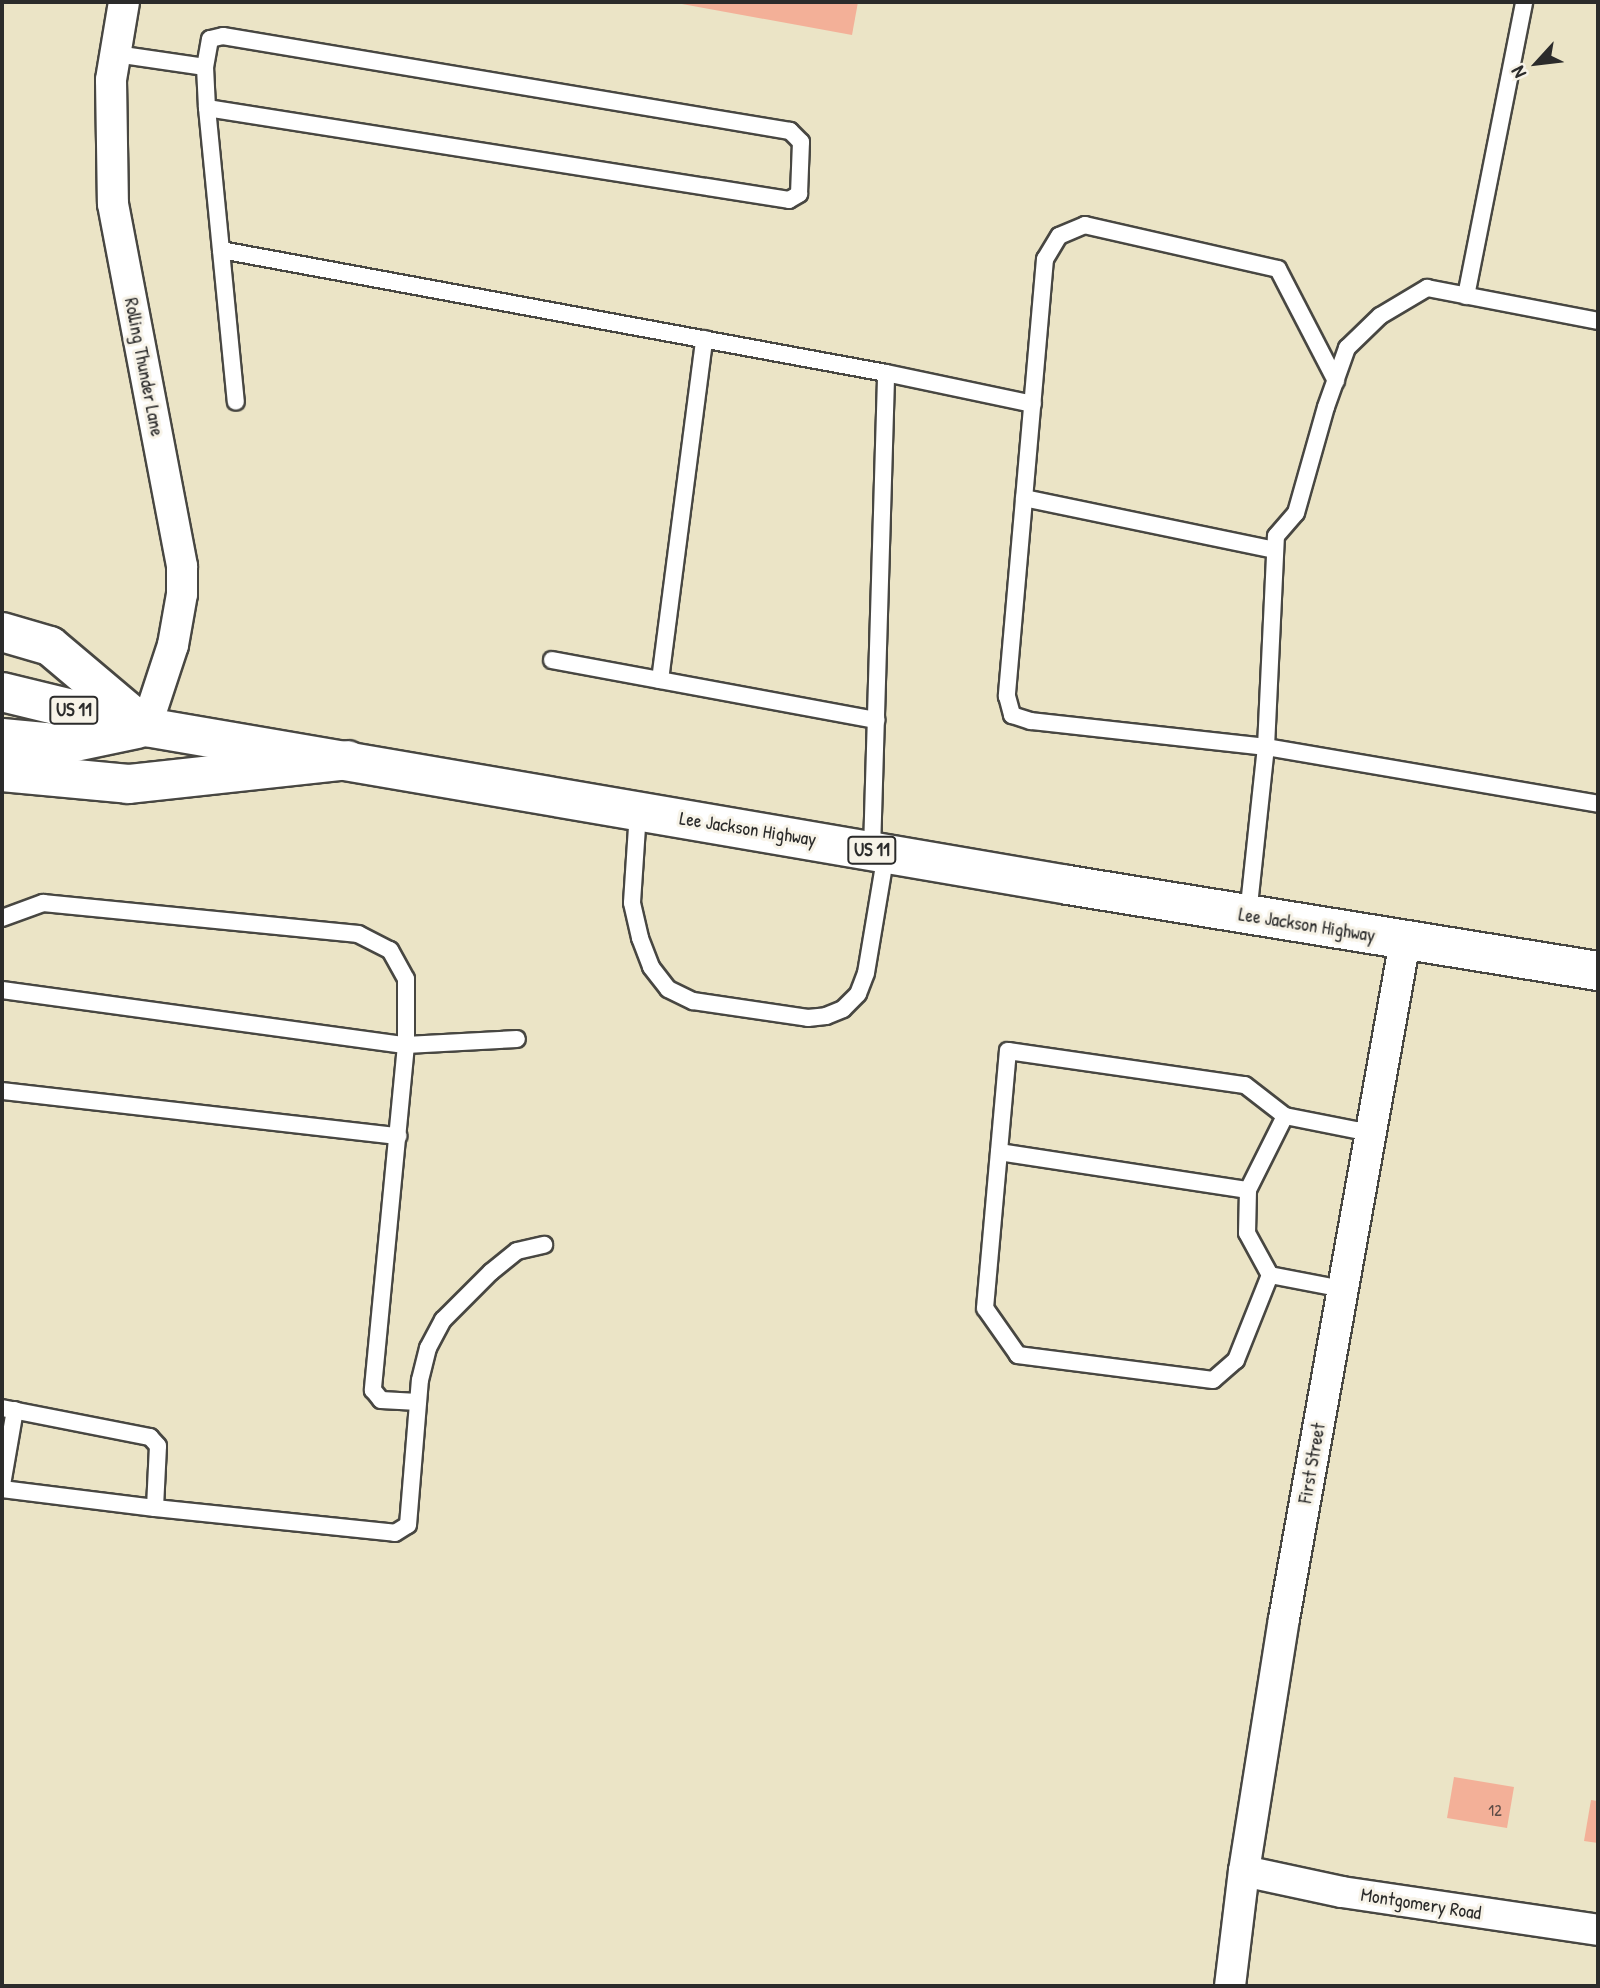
<!DOCTYPE html>
<html>
<head>
<meta charset="utf-8">
<style>
	body { margin:0 }
	#map { position:relative; width:1600px; height:1988px; overflow:hidden; background:#ebe4c6; font-family:"Patrick Hand",sans-serif }
	div>[style] { position:absolute }
	[style*='--x'] { left:calc(var(--x)*1px); top:calc(var(--y)*1px); width:calc(var(--w)*1px); rotate:calc(var(--a)*1deg) }
	.building>* { inset:0; background:#f3b098 }
	.roads { filter:drop-shadow(2px 0 #484742) drop-shadow(-2px 0 #484742) drop-shadow(0 2px #484742) drop-shadow(0 -2px #484742) }
	.service>* { height:16px; margin:-8px; padding:0 8px; transform-origin:8px; border-radius:8px; background:#fff }
	.minor>* { height:30px; margin:-15px; padding:0 15px; transform-origin:15px; border-radius:15px; background:#fff }
	.primary>* { height:38px; margin:-19px; padding:0 19px; transform-origin:19px; border-radius:19px; background:#fff }
	.motorway>* { height:38px; margin:-19px; padding:0 19px; transform-origin:19px; border-radius:19px; background:#fff }
	span { translate:-50% -50%; white-space:nowrap; text-align:center; line-height:1.15; -webkit-text-stroke:6px #f7f3e8; paint-order:stroke }
	.number-label { font-size:16px; color:#5d4c46 }
	.number-label span { -webkit-text-stroke-width:0 }
	.shield-label span { padding:2px 5px; background:#f7f3e8; border:2px solid; border-radius:5px; -webkit-text-stroke-width:0 }
	.shield-label { font-size:18px; color:#2b2b2b; font-weight:700 }
	.street-label { font-size:19px; color:#2b2b2b }
	.frame { position:absolute; inset:0; border:4px solid #2b2b2b; pointer-events:none }
	.north { position:absolute; left:1502px; top:28px; width:70px; height:70px; -webkit-text-stroke:5px #f7f3e8; paint-order:stroke; rotate:243deg; font-size:19px; font-weight:700; line-height:28px; text-align:center; color:#2b2b2b }
	.north::after { content:''; display:block; margin:auto; width:24px; height:32px; background:#2b2b2b; clip-path:polygon(50% 0,100% 100%,50% 72%,0 100%) }
</style>
</head>
<body>
<div id="map">
	<div class="building">
		<i style="clip-path:polygon(671px 2px,858px 2px,852px 35px)"></i>
		<i style="clip-path:polygon(1454px 1777px,1514px 1787px,1507px 1828px,1447px 1818px)"></i>
		<i style="clip-path:polygon(1591px 1800px,1598px 1801px,1598px 1843px,1584px 1841px)"></i>
	</div>
	<div class="roads">
		<div class="service">
			<i style="--x:116;--y:54;--w:90;--a:8.3"></i>
			<i style="--x:207;--y:108;--w:589;--a:8.98"></i>
			<i style="--x:789;--y:200;--w:12;--a:-31"></i>
			<i style="--x:799;--y:194;--w:52;--a:-87.8"></i>
			<i style="--x:801;--y:142;--w:16;--a:-135"></i>
			<i style="--x:790;--y:131;--w:575;--a:-170.49"></i>
			<i style="--x:223;--y:36;--w:13;--a:167"></i>
			<i style="--x:210;--y:39;--w:28;--a:100"></i>
			<i style="--x:205;--y:67;--w:41;--a:87.2"></i>
			<i style="--x:207;--y:108;--w:295;--a:84.4"></i>
			<i style="--x:221;--y:250;--w:676;--a:10.48"></i>
			<i style="--x:886;--y:373;--w:150;--a:11.9"></i>
			<i style="--x:1466;--y:296;--w:300;--a:-78.8"></i>
			<i style="--x:1336;--y:381;--w:126;--a:-117.4"></i>
			<i style="--x:1278;--y:269;--w:198;--a:-167.2"></i>
			<i style="--x:1085;--y:225;--w:28;--a:157"></i>
			<i style="--x:1059;--y:236;--w:27;--a:121"></i>
			<i style="--x:1045;--y:259;--w:439;--a:95"></i>
			<i style="--x:1007;--y:696;--w:20;--a:75"></i>
			<i style="--x:1012;--y:715;--w:20;--a:18"></i>
			<i style="--x:1031;--y:721;--w:236;--a:6.3"></i>
			<i style="--x:1266;--y:747;--w:337;--a:9.7"></i>
			<i style="--x:1024;--y:498;--w:255;--a:11.7"></i>
			<i style="--x:552;--y:660;--w:330;--a:10.5"></i>
			<i style="--x:660;--y:680;--w:344;--a:-82.6"></i>
			<i style="--x:638;--y:812;--w:91;--a:93.8"></i>
			<i style="--x:632;--y:903;--w:36;--a:77"></i>
			<i style="--x:640;--y:938;--w:31;--a:69"></i>
			<i style="--x:651;--y:967;--w:28;--a:52"></i>
			<i style="--x:668;--y:989;--w:28;--a:26"></i>
			<i style="--x:693;--y:1001;--w:116;--a:8.4"></i>
			<i style="--x:808;--y:1018;--w:18;--a:-6"></i>
			<i style="--x:826;--y:1016;--w:18;--a:-22"></i>
			<i style="--x:843;--y:1009;--w:21;--a:-45"></i>
			<i style="--x:858;--y:994;--w:22;--a:-69"></i>
			<i style="--x:866;--y:973;--w:121;--a:-80.5"></i>
			<i style="--x:872;--y:850;--w:477;--a:-88.3"></i>
			<i style="--x:1248;--y:915;--w:169;--a:-83.9"></i>
			<i style="--x:1266;--y:747;--w:211;--a:-87.3"></i>
			<i style="--x:1276;--y:536;--w:30;--a:-49"></i>
			<i style="--x:1296;--y:513;--w:110;--a:-74.2"></i>
			<i style="--x:1326;--y:407;--w:63;--a:-70.4"></i>
			<i style="--x:1347;--y:348;--w:46;--a:-44.1"></i>
			<i style="--x:1380;--y:316;--w:55;--a:-30.8"></i>
			<i style="--x:1427;--y:288;--w:174;--a:10.9"></i>
			<i style="--x:2;--y:918;--w:44;--a:-20.1"></i>
			<i style="--x:43;--y:903;--w:317;--a:5.6"></i>
			<i style="--x:358;--y:934;--w:36;--a:27"></i>
			<i style="--x:390;--y:950;--w:33;--a:61"></i>
			<i style="--x:406;--y:979;--w:66;--a:90"></i>
			<i style="--x:406;--y:1045;--w:347;--a:95.5"></i>
			<i style="--x:373;--y:1390;--w:13;--a:51"></i>
			<i style="--x:381;--y:1400;--w:37;--a:3"></i>
			<i style="--x:2;--y:990;--w:408;--a:7.8"></i>
			<i style="--x:406;--y:1045;--w:111;--a:-3.1"></i>
			<i style="--x:2;--y:1091;--w:399;--a:6.5"></i>
			<i style="--x:1285;--y:1116;--w:83;--a:116.6"></i>
			<i style="--x:1248;--y:1190;--w:43;--a:91.3"></i>
			<i style="--x:1247;--y:1233;--w:48;--a:61.3"></i>
			<i style="--x:1270;--y:1275;--w:92;--a:111.8"></i>
			<i style="--x:1236;--y:1360;--w:30;--a:139"></i>
			<i style="--x:1213;--y:1380;--w:197;--a:-172.7"></i>
			<i style="--x:1018;--y:1355;--w:57;--a:-125.1"></i>
			<i style="--x:985;--y:1308;--w:258;--a:-84.9"></i>
			<i style="--x:1008;--y:1051;--w:239;--a:8.2"></i>
			<i style="--x:1245;--y:1085;--w:51;--a:37.8"></i>
			<i style="--x:1285;--y:1116;--w:88;--a:11.2"></i>
			<i style="--x:999;--y:1152;--w:252;--a:8.7"></i>
			<i style="--x:1270;--y:1275;--w:74;--a:10.9"></i>
			<i style="--x:2;--y:1408;--w:151;--a:11.1"></i>
			<i style="--x:150;--y:1437;--w:12;--a:48"></i>
			<i style="--x:158;--y:1446;--w:62;--a:92.8"></i>
			<i style="--x:155;--y:1508;--w:241;--a:5.9"></i>
			<i style="--x:395;--y:1533;--w:15;--a:-32"></i>
			<i style="--x:408;--y:1525;--w:145;--a:-85.3"></i>
			<i style="--x:420;--y:1380;--w:33;--a:-76"></i>
			<i style="--x:428;--y:1348;--w:32;--a:-62"></i>
			<i style="--x:443;--y:1320;--w:68;--a:-45"></i>
			<i style="--x:491;--y:1272;--w:33;--a:-39"></i>
			<i style="--x:517;--y:1251;--w:28;--a:-13"></i>
			<i style="--x:2;--y:1485;--w:76;--a:-80.2"></i>
			<i style="--x:2;--y:1489;--w:154;--a:7.1"></i>
		</div>
		<div class="minor">
			<i style="--x:124;--y:2;--w:79;--a:99.5"></i>
			<i style="--x:111;--y:80;--w:124;--a:89.1"></i>
			<i style="--x:113;--y:204;--w:369;--a:79.2"></i>
			<i style="--x:182;--y:566;--w:28;--a:90"></i>
			<i style="--x:182;--y:594;--w:52;--a:100"></i>
			<i style="--x:173;--y:645;--w:86;--a:108.2"></i>
			<i style="--x:1244;--y:1871;--w:100;--a:12.1"></i>
			<i style="--x:1342;--y:1892;--w:259;--a:8.4"></i>
			<i style="--x:1230;--y:1986;--w:116;--a:-83.1"></i>
			<i style="--x:1244;--y:1871;--w:255;--a:-81"></i>
			<i style="--x:1284;--y:1619;--w:689;--a:-79.88"></i>
		</div>
		<div class="primary">
			<i style="--x:2;--y:692;--w:148;--a:13.7"></i>
			<i style="--x:146;--y:727;--w:935;--a:9.72"></i>
			<i style="--x:1068;--y:885;--w:537;--a:9.22"></i>
			<i style="--x:2;--y:738;--w:64;--a:5.4"></i>
			<i style="--x:66;--y:744;--w:73;--a:-11.9"></i>
		</div>
		<div class="motorway">
			<i style="--x:2;--y:632;--w:50;--a:16.3"></i>
			<i style="--x:50;--y:646;--w:126;--a:40.2"></i>
			<i style="--x:2;--y:772;--w:127;--a:5.4"></i>
			<i style="--x:128;--y:784;--w:221;--a:-6.2"></i>
		</div>
	</div>
	<div class="number-label">
		<span style="left:1495px;top:1810px">12</span>
	</div>
	<div class="shield-label">
		<span style="left:74px;top:710px">US 11</span>
		<span style="left:872px;top:850px">US 11</span>
	</div>
	<div class="street-label">
		<span style="left:144px;top:367px;rotate:79deg">Rolling Thunder Lane</span>
		<span style="left:748px;top:829px;rotate:9deg">Lee Jackson Highway</span>
		<span style="left:1307px;top:925px;rotate:9deg">Lee Jackson Highway</span>
		<span style="left:1312px;top:1463px;rotate:-80deg">First Street</span>
		<span style="left:1421px;top:1904px;rotate:9deg">Montgomery Road</span>
	</div>
	<div class="frame"></div>
	<div class="north">N</div>
</div>
</body>
</html>
